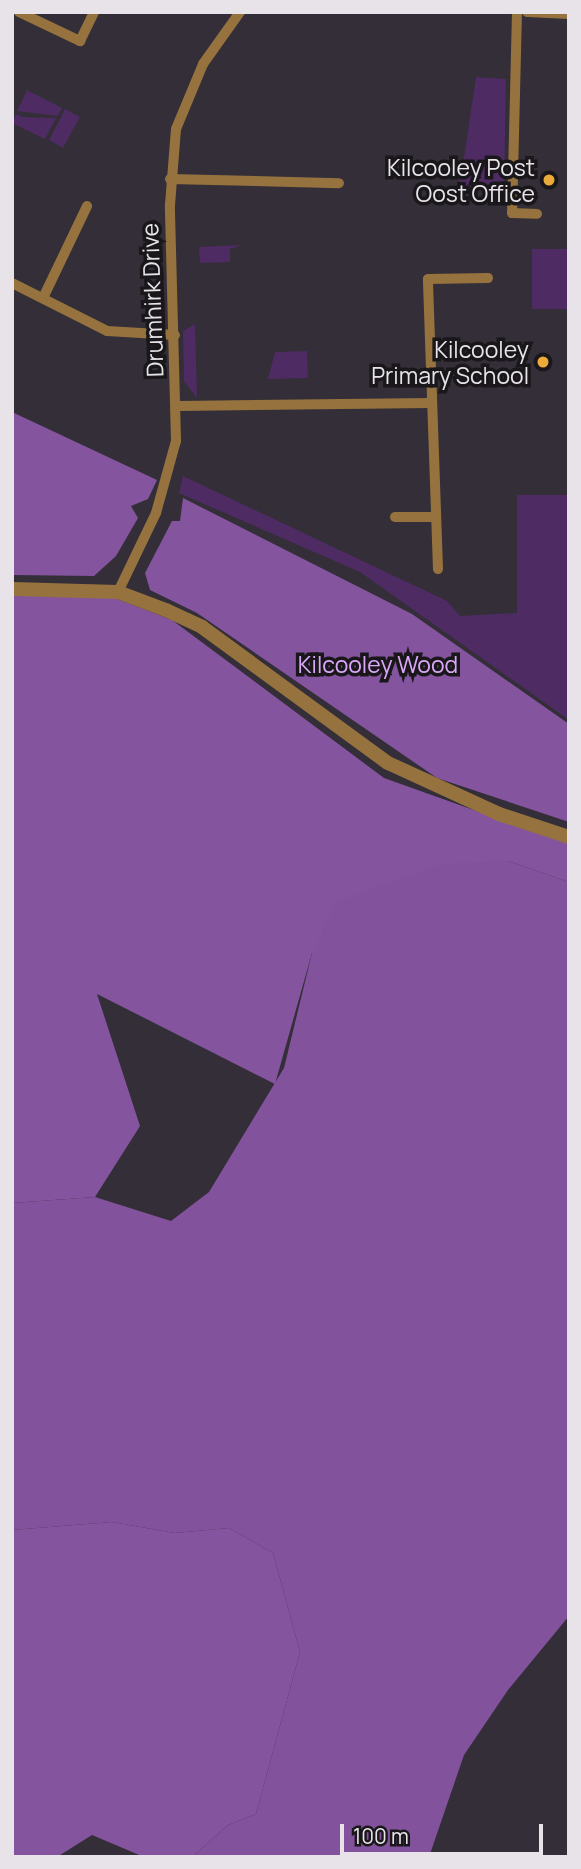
<!DOCTYPE html>
<html>
<head>
<meta charset="utf-8">
<style>
	body { margin:0 }
	#map { position:relative; width:581px; height:1869px; overflow:hidden; background:#332e37; font-family:Manrope,sans-serif }
	div>[style] { position:absolute }
	[style*='--x'] { left:calc(var(--x)*1px); top:calc(var(--y)*1px); width:calc(var(--w)*1px); rotate:calc(var(--a)*1deg) }
	.green>* { inset:0; background:#4f2b63 }
	.forest>* { inset:0; background:#84549f }
	.water>* { inset:0; background:#82529d }
	.minor>* { height:10px; margin:-5px; padding:0 5px; transform-origin:5px; border-radius:5px; background:#96733e }
	.tertiary>* { height:14px; margin:-7px; padding:0 7px; transform-origin:7px; border-radius:7px; background:#96733e }
	.dots>* { width:19px; height:19px; translate:-50% -50%; box-sizing:border-box; border:4px solid #1a171b; border-radius:50% }
	span { translate:-50% -50%; white-space:nowrap; text-align:center; line-height:1.15; -webkit-text-stroke:7px #1a171b; paint-order:stroke }
	.poi-label { font-size:23px; color:#e7e3e9 }
	.right { translate:-100% -50%; text-align:right }
	.street-label { font-size:23px; color:#e7e3e9 }
	.park-label { font-size:23px; color:#dba8f9 }
	.frame { position:absolute; inset:0; border:14px solid #e7e3e9; pointer-events:none }
	.scale { position:absolute; left:340px; top:1824px; width:203px; height:32px; box-sizing:border-box; border:4px solid #e7e3e9; border-top:0; padding-left:9px; font-size:21px; line-height:24px; white-space:nowrap; color:#e7e3e9; -webkit-text-stroke:5px #1a171b; paint-order:stroke }
</style>
</head>
<body>
<div id="map">
	<div class="green">
		<i style="clip-path:polygon(476px 77px,506px 79px,504px 190px,459px 191px)"></i>
		<i style="clip-path:polygon(27px 90px,62px 108px,58px 116px,17px 111px)"></i>
		<i style="clip-path:polygon(65px 109px,80px 117px,63px 148px,49px 140px)"></i>
		<i style="clip-path:polygon(16px 114px,23px 117px,56px 118px,45px 139px,12px 123px)"></i>
		<i style="clip-path:polygon(242px 245px,230px 249px,230px 262px,200px 263px,199px 247px)"></i>
		<i style="clip-path:polygon(532px 249px,569px 249px,569px 309px,532px 309px)"></i>
		<i style="clip-path:polygon(195px 324px,197px 398px,184px 381px,183px 331px)"></i>
		<i style="clip-path:polygon(307px 351px,308px 378px,268px 379px,275px 352px)"></i>
		<i style="clip-path:polygon(183px 476px,447px 601px,460px 616px,517px 613px,517px 495px,569px 495px,569px 720px,360px 572px,179px 493px)"></i>
	</div>
	<div class="forest">
		<i style="clip-path:polygon(12px 412px,157px 480px,148px 499px,131px 506px,138px 518px,116px 556px,94px 576px,12px 575px)"></i>
		<i style="clip-path:polygon(183px 498px,412px 614px,569px 724px,569px 822px,437px 778px,197px 613px,150px 590px,145px 573px,172px 521px,180px 521px)"></i>
		<i style="clip-path:polygon(12px 594px,112px 597px,172px 620px,384px 778px,569px 844px,569px 882px,508px 861px,312px 953px,275px 1084px,97px 994px,140px 1126px,95px 1197px,12px 1203px)"></i>
		<i style="clip-path:polygon(112px 1522px,175px 1533px,229px 1528px,273px 1553px,300px 1652px,256px 1814px,228px 1825px,192px 1857px,144px 1857px,92px 1835px,57px 1857px,12px 1857px,12px 1530px)"></i>
	</div>
	<div class="water">
		<i style="clip-path:polygon(508px 861px,569px 882px,569px 1616px,508px 1690px,464px 1755px,429px 1857px,192px 1857px,228px 1825px,256px 1814px,300px 1652px,273px 1553px,229px 1528px,175px 1533px,112px 1522px,12px 1530px,12px 1203px,95px 1197px,171px 1221px,209px 1192px,284px 1068px,312px 953px,337px 902px,441px 864px)"></i>
	</div>
	<div class="minor">
		<i style="--x:19;--y:12;--w:68;--a:25.4"></i>
		<i style="--x:80;--y:41;--w:32;--a:-64"></i>
		<i style="--x:517;--y:12;--w:201;--a:91.4"></i>
		<i style="--x:512;--y:213;--w:25;--a:2"></i>
		<i style="--x:527;--y:12;--w:42;--a:2.7"></i>
		<i style="--x:170;--y:179;--w:169;--a:1.4"></i>
		<i style="--x:12;--y:283;--w:106;--a:26.8"></i>
		<i style="--x:107;--y:331;--w:68;--a:3.4"></i>
		<i style="--x:43;--y:298;--w:102;--a:-64.4"></i>
		<i style="--x:178;--y:406;--w:253;--a:-0.7"></i>
		<i style="--x:395;--y:517;--w:38;--a:0"></i>
		<i style="--x:438;--y:569;--w:290;--a:-92"></i>
		<i style="--x:428;--y:279;--w:60;--a:-1"></i>
		<i style="--x:118;--y:592;--w:88;--a:-64.3"></i>
		<i style="--x:156;--y:513;--w:75;--a:-74.5"></i>
		<i style="--x:176;--y:441;--w:236;--a:-91.5"></i>
		<i style="--x:170;--y:205;--w:76;--a:-85.5"></i>
		<i style="--x:176;--y:129;--w:70;--a:-67.4"></i>
		<i style="--x:203;--y:64;--w:64;--a:-54.6"></i>
	</div>
	<div class="tertiary">
		<i style="--x:12;--y:589;--w:106;--a:1.6"></i>
		<i style="--x:118;--y:592;--w:51;--a:20.6"></i>
		<i style="--x:166;--y:610;--w:40;--a:25"></i>
		<i style="--x:202;--y:627;--w:230;--a:36.2"></i>
		<i style="--x:388;--y:763;--w:122;--a:24.7"></i>
		<i style="--x:499;--y:814;--w:74;--a:18.2"></i>
	</div>
	<div class="dots">
		<i style="left:549px;top:180px;background:#ebaa39"></i>
		<i style="left:543px;top:362px;background:#ebaa39"></i>
	</div>
	<div class="poi-label">
		<span class="right" style="left:535px;top:180px">Kilcooley Post<br>Oost Office</span>
		<span class="right" style="left:529px;top:362px">Kilcooley<br>Primary School</span>
	</div>
	<div class="street-label">
		<span style="left:152px;top:300px;rotate:-92deg">Drumhirk Drive</span>
	</div>
	<div class="park-label">
		<span style="left:378px;top:664px">Kilcooley Wood</span>
	</div>
	<div class="frame"></div>
	<div class="scale">100 m</div>
</div>
</body>
</html>
